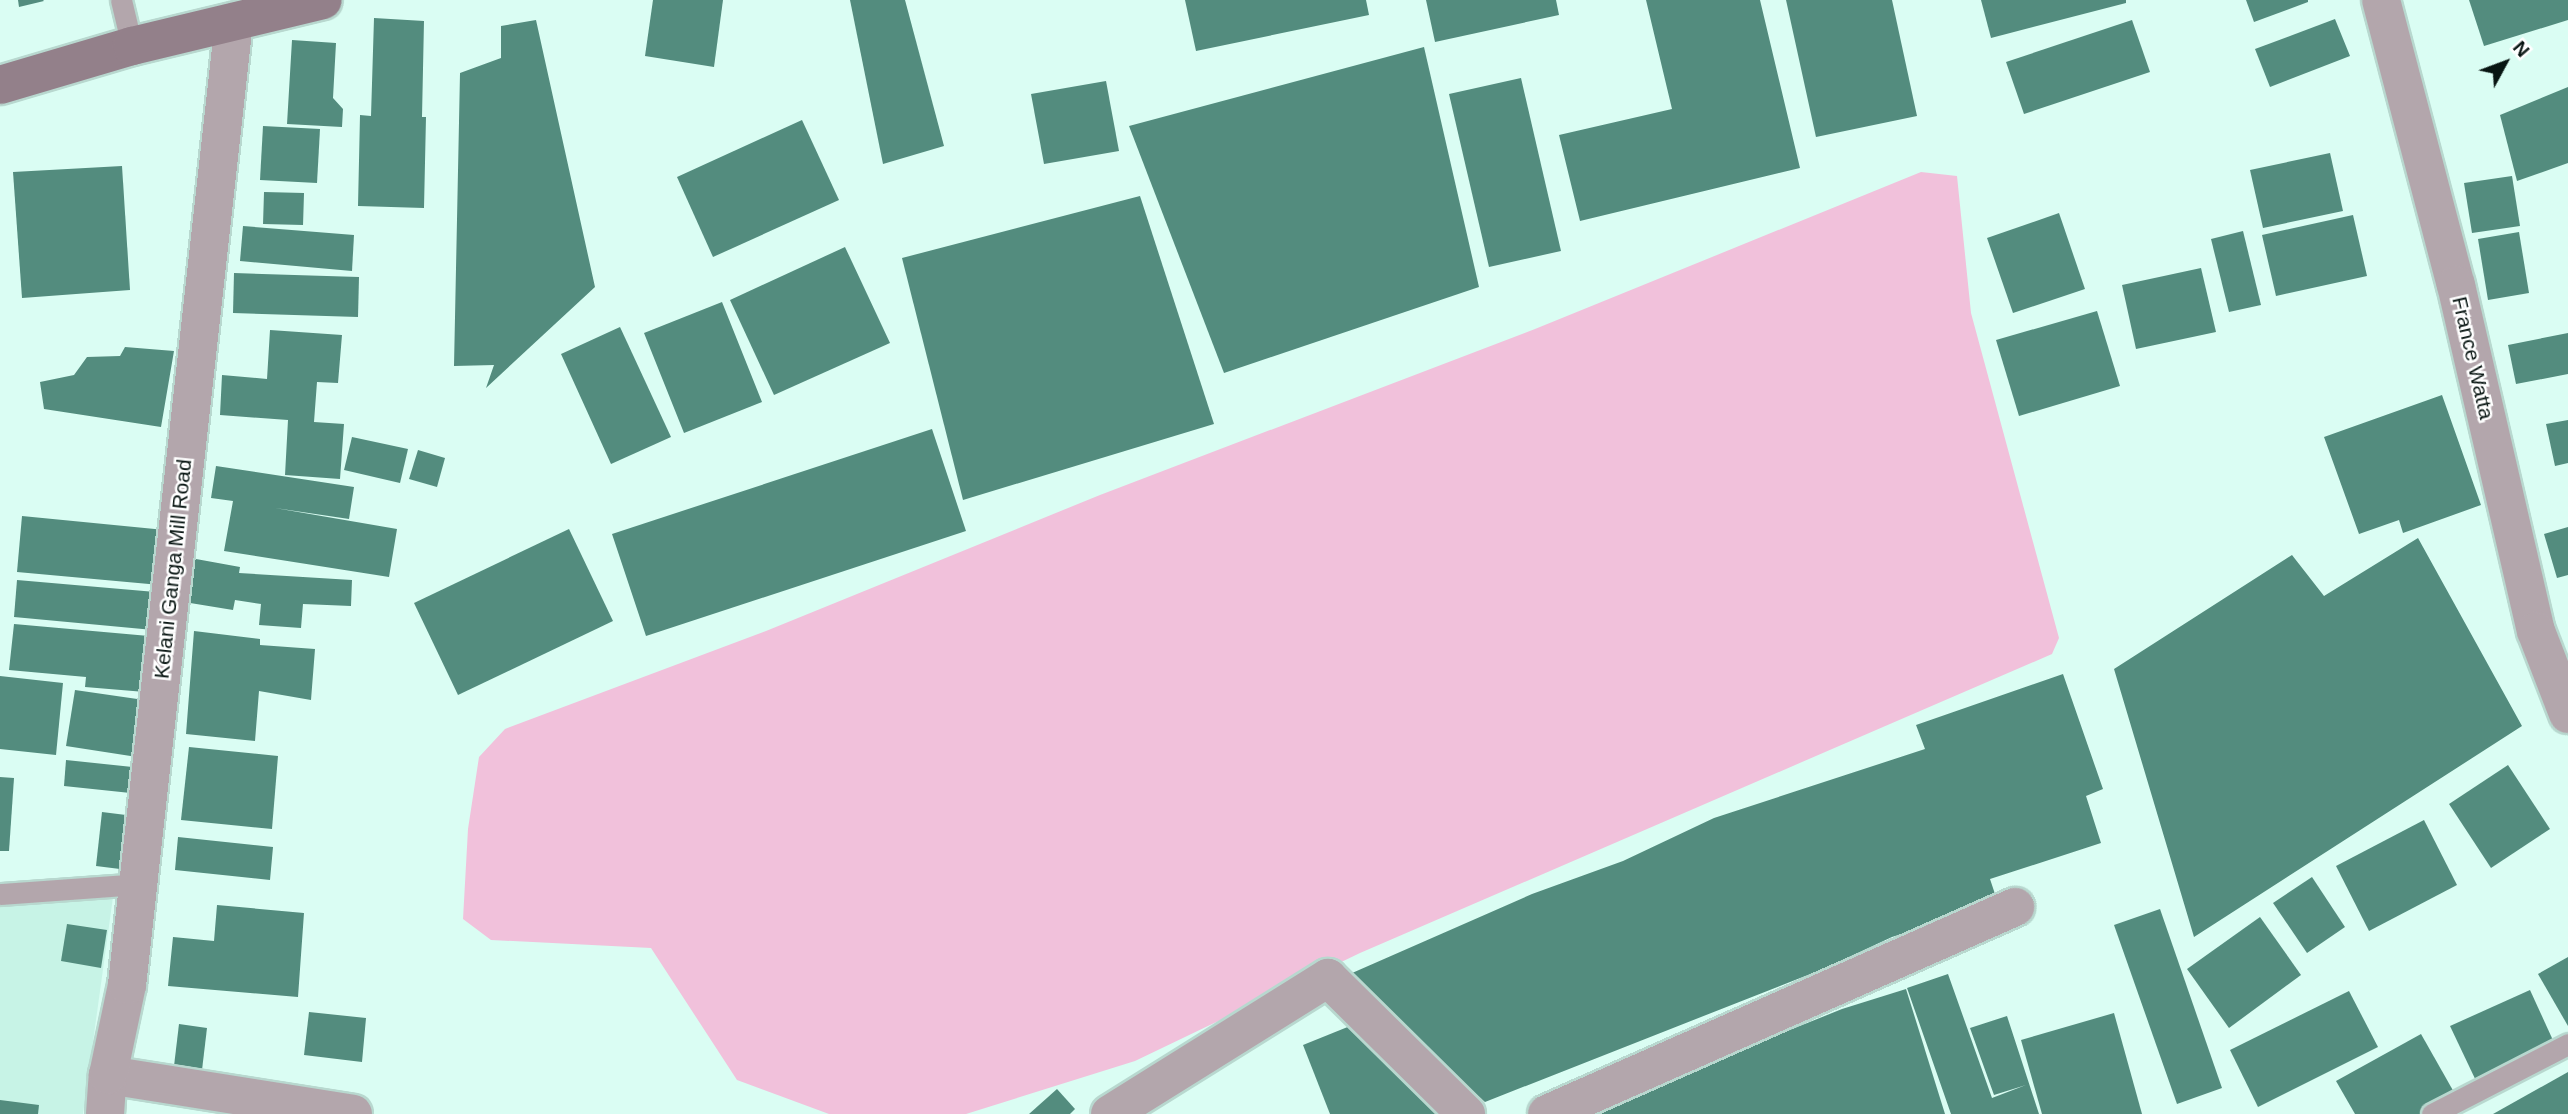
<!DOCTYPE html>
<html>
<head>
<meta charset="utf-8">
<style>
	body { margin:0 }
	#map { position:relative; width:2568px; height:1114px; overflow:hidden; background:#dafdf3; font-family:Arial,sans-serif }
	div>[style] { position:absolute }
	[style*='--x'] { left:calc(var(--x)*1px); top:calc(var(--y)*1px); width:calc(var(--w)*1px); rotate:calc(var(--a)*1deg) }
	.built>* { inset:0; background:#c7f3e6 }
	.green>* { inset:0; background:#f1c1db }
	.building>* { inset:0; background:#538c7e }
	.roads { filter:drop-shadow(2px 0 #b8d8cf) drop-shadow(-2px 0 #b8d8cf) drop-shadow(0 2px #b8d8cf) drop-shadow(0 -2px #b8d8cf) }
	.lane>* { height:21px; margin:-10.5px; padding:0 10.5px; transform-origin:10.5px; border-radius:10.5px; background:#b3a6ac }
	.street>* { height:38px; margin:-19px; padding:0 19px; transform-origin:19px; border-radius:19px; background:#b3a6ac }
	.secondary>* { height:38px; margin:-19px; padding:0 19px; transform-origin:19px; border-radius:19px; background:#93808a }
	span { translate:-50% -50%; white-space:nowrap; text-align:center; line-height:1.15; -webkit-text-stroke:5px #fff; paint-order:stroke }
	.street-label { font-size:21px; color:#081512 }
	.north { position:absolute; left:2470px; top:28px; width:70px; height:70px; -webkit-text-stroke:5px #fff; paint-order:stroke; rotate:49deg; font-size:19px; font-weight:700; line-height:28px; text-align:center; color:#081512 }
	.north::after { content:''; display:block; margin:auto; width:24px; height:32px; background:#081512; clip-path:polygon(50% 0,100% 100%,50% 72%,0 100%) }
</style>
</head>
<body>
<div id="map">
	<div class="built">
		<i style="clip-path:polygon(113px 897px,83px 1114px,0 1114px,0 900px)"></i>
	</div>
	<div class="green">
		<i style="clip-path:polygon(1921px 172px,1957px 176px,1971px 313px,2059px 638px,2052px 654px,1360px 953px,1135px 1061px,966px 1114px,829px 1114px,737px 1080px,651px 948px,491px 940px,463px 919px,468px 829px,479px 757px,505px 729px,766px 631px,1100px 495px,1535px 329px)"></i>
	</div>
	<div class="building">
		<i style="clip-path:polygon(18px 0,43px 0,44px 1px,19px 7px)"></i>
		<i style="clip-path:polygon(653px 0,723px 0,714px 67px,645px 56px)"></i>
		<i style="clip-path:polygon(850px 0,905px 0,944px 146px,883px 164px)"></i>
		<i style="clip-path:polygon(1185px 0,1366px 0,1369px 15px,1196px 51px)"></i>
		<i style="clip-path:polygon(1426px 0,1556px 0,1559px 15px,1435px 42px)"></i>
		<i style="clip-path:polygon(1646px 0,1760px 0,1800px 168px,1580px 221px,1559px 135px,1672px 109px)"></i>
		<i style="clip-path:polygon(1786px 0,1892px 0,1917px 116px,1816px 137px)"></i>
		<i style="clip-path:polygon(1981px 0,2126px 0,2126px 3px,1991px 38px)"></i>
		<i style="clip-path:polygon(2246px 0,2308px 0,2308px 2px,2254px 22px)"></i>
		<i style="clip-path:polygon(2469px 0,2568px 0,2568px 20px,2484px 46px)"></i>
		<i style="clip-path:polygon(374px 18px,424px 21px,422px 117px,426px 117px,424px 208px,358px 206px,360px 115px,371px 116px)"></i>
		<i style="clip-path:polygon(2335px 19px,2350px 56px,2270px 87px,2255px 49px)"></i>
		<i style="clip-path:polygon(536px 20px,595px 287px,486px 388px,494px 365px,454px 366px,460px 73px,501px 58px,501px 26px)"></i>
		<i style="clip-path:polygon(2132px 20px,2150px 72px,2024px 114px,2006px 62px)"></i>
		<i style="clip-path:polygon(292px 40px,336px 43px,333px 98px,343px 109px,342px 127px,287px 124px)"></i>
		<i style="clip-path:polygon(1424px 47px,1479px 287px,1224px 373px,1129px 126px)"></i>
		<i style="clip-path:polygon(1521px 78px,1561px 251px,1489px 267px,1449px 94px)"></i>
		<i style="clip-path:polygon(1106px 81px,1119px 151px,1044px 164px,1031px 94px)"></i>
		<i style="clip-path:polygon(2568px 87px,2568px 163px,2517px 181px,2500px 115px)"></i>
		<i style="clip-path:polygon(802px 120px,839px 200px,713px 257px,677px 177px)"></i>
		<i style="clip-path:polygon(263px 126px,320px 129px,317px 183px,260px 180px)"></i>
		<i style="clip-path:polygon(2330px 153px,2343px 211px,2263px 228px,2250px 170px)"></i>
		<i style="clip-path:polygon(122px 166px,130px 290px,22px 298px,13px 172px)"></i>
		<i style="clip-path:polygon(2512px 176px,2520px 226px,2472px 233px,2464px 183px)"></i>
		<i style="clip-path:polygon(264px 192px,304px 193px,303px 225px,263px 224px)"></i>
		<i style="clip-path:polygon(1140px 196px,1214px 424px,963px 500px,902px 258px)"></i>
		<i style="clip-path:polygon(2059px 213px,2085px 289px,2013px 313px,1987px 238px)"></i>
		<i style="clip-path:polygon(2353px 215px,2367px 276px,2276px 296px,2262px 235px)"></i>
		<i style="clip-path:polygon(243px 226px,354px 235px,352px 271px,240px 261px)"></i>
		<i style="clip-path:polygon(2243px 231px,2261px 305px,2229px 312px,2211px 239px)"></i>
		<i style="clip-path:polygon(2519px 232px,2529px 293px,2488px 300px,2478px 239px)"></i>
		<i style="clip-path:polygon(845px 247px,890px 343px,774px 395px,730px 300px)"></i>
		<i style="clip-path:polygon(2201px 268px,2216px 332px,2136px 349px,2122px 285px)"></i>
		<i style="clip-path:polygon(234px 273px,359px 277px,358px 317px,233px 313px)"></i>
		<i style="clip-path:polygon(722px 302px,762px 402px,684px 433px,644px 333px)"></i>
		<i style="clip-path:polygon(2097px 311px,2120px 386px,2019px 416px,1996px 340px)"></i>
		<i style="clip-path:polygon(620px 327px,671px 437px,611px 464px,561px 354px)"></i>
		<i style="clip-path:polygon(270px 330px,342px 335px,338px 383px,317px 382px,314px 422px,344px 424px,340px 479px,285px 475px,288px 420px,220px 415px,222px 375px,267px 379px)"></i>
		<i style="clip-path:polygon(2568px 333px,2568px 374px,2516px 384px,2508px 345px)"></i>
		<i style="clip-path:polygon(125px 347px,174px 351px,161px 427px,44px 409px,40px 382px,74px 375px,87px 357px,120px 356px)"></i>
		<i style="clip-path:polygon(2442px 395px,2481px 505px,2403px 533px,2399px 520px,2359px 534px,2324px 437px)"></i>
		<i style="clip-path:polygon(2568px 420px,2568px 463px,2555px 466px,2546px 424px)"></i>
		<i style="clip-path:polygon(932px 429px,966px 531px,646px 636px,612px 534px)"></i>
		<i style="clip-path:polygon(352px 437px,408px 449px,400px 483px,344px 470px)"></i>
		<i style="clip-path:polygon(418px 450px,445px 458px,437px 487px,409px 479px)"></i>
		<i style="clip-path:polygon(216px 466px,354px 487px,349px 519px,275px 508px,397px 529px,389px 577px,224px 551px,233px 501px,211px 498px)"></i>
		<i style="clip-path:polygon(22px 516px,165px 530px,160px 585px,17px 572px)"></i>
		<i style="clip-path:polygon(2568px 527px,2568px 575px,2557px 578px,2544px 534px)"></i>
		<i style="clip-path:polygon(569px 529px,613px 621px,458px 695px,414px 603px)"></i>
		<i style="clip-path:polygon(2418px 538px,2522px 726px,2194px 937px,2114px 669px,2292px 555px,2324px 596px)"></i>
		<i style="clip-path:polygon(185px 557px,240px 567px,239px 573px,352px 580px,351px 606px,303px 604px,301px 628px,259px 625px,261px 604px,235px 600px,233px 610px,178px 601px)"></i>
		<i style="clip-path:polygon(17px 580px,167px 593px,164px 631px,14px 617px)"></i>
		<i style="clip-path:polygon(14px 624px,160px 637px,157px 693px,85px 687px,86px 677px,9px 670px)"></i>
		<i style="clip-path:polygon(194px 631px,260px 639px,260px 645px,315px 649px,311px 700px,259px 691px,255px 741px,186px 734px)"></i>
		<i style="clip-path:polygon(2063px 674px,2103px 789px,2086px 796px,2101px 843px,1990px 879px,1998px 903px,1892px 937px,1823px 969px,1485px 1102px,1343px 977px,1532px 894px,1623px 861px,1714px 818px,1925px 749px,1916px 725px)"></i>
		<i style="clip-path:polygon(0 676px,63px 683px,56px 755px,0 749px)"></i>
		<i style="clip-path:polygon(75px 690px,158px 702px,150px 759px,66px 746px)"></i>
		<i style="clip-path:polygon(189px 747px,278px 756px,272px 829px,181px 820px)"></i>
		<i style="clip-path:polygon(66px 760px,142px 768px,140px 794px,64px 786px)"></i>
		<i style="clip-path:polygon(2508px 765px,2550px 829px,2491px 868px,2449px 804px)"></i>
		<i style="clip-path:polygon(0 777px,14px 778px,9px 851px,0 851px)"></i>
		<i style="clip-path:polygon(102px 812px,134px 816px,128px 870px,96px 866px)"></i>
		<i style="clip-path:polygon(2424px 820px,2457px 885px,2369px 931px,2336px 866px)"></i>
		<i style="clip-path:polygon(178px 837px,273px 847px,270px 880px,175px 870px)"></i>
		<i style="clip-path:polygon(2312px 877px,2345px 927px,2307px 953px,2273px 903px)"></i>
		<i style="clip-path:polygon(217px 905px,304px 913px,298px 997px,168px 986px,173px 937px,214px 941px)"></i>
		<i style="clip-path:polygon(2160px 909px,2222px 1088px,2177px 1104px,2114px 925px)"></i>
		<i style="clip-path:polygon(2260px 917px,2301px 975px,2229px 1028px,2187px 969px)"></i>
		<i style="clip-path:polygon(67px 924px,107px 930px,101px 968px,61px 961px)"></i>
		<i style="clip-path:polygon(2568px 957px,2568px 1026px,2538px 974px)"></i>
		<i style="clip-path:polygon(1948px 974px,1992px 1098px,2026px 1085px,1994px 1095px,1970px 1028px,2007px 1016px,2039px 1114px,1951px 1114px,1907px 988px)"></i>
		<i style="clip-path:polygon(1906px 989px,1945px 1114px,1582px 1114px,1842px 1009px)"></i>
		<i style="clip-path:polygon(2530px 990px,2557px 1049px,2478px 1085px,2450px 1026px)"></i>
		<i style="clip-path:polygon(2349px 991px,2378px 1047px,2258px 1107px,2230px 1050px)"></i>
		<i style="clip-path:polygon(309px 1012px,366px 1018px,362px 1062px,304px 1055px)"></i>
		<i style="clip-path:polygon(2114px 1013px,2142px 1114px,2042px 1114px,2021px 1040px)"></i>
		<i style="clip-path:polygon(1360px 1022px,1442px 1114px,1330px 1114px,1303px 1045px)"></i>
		<i style="clip-path:polygon(179px 1024px,207px 1028px,202px 1070px,174px 1066px)"></i>
		<i style="clip-path:polygon(2421px 1034px,2455px 1094px,2420px 1114px,2355px 1114px,2336px 1081px)"></i>
		<i style="clip-path:polygon(2568px 1072px,2568px 1114px,2493px 1114px)"></i>
		<i style="clip-path:polygon(1057px 1089px,1075px 1109px,1070px 1114px,1029px 1114px)"></i>
		<i style="clip-path:polygon(0 1100px,39px 1105px,38px 1114px,0 1114px)"></i>
	</div>
	<div class="roads">
		<div class="lane">
			<i style="--x:121;--y:0;--w:47;--a:76.6"></i>
			<i style="--x:0;--y:894;--w:138;--a:-4.1"></i>
			<i style="--x:2432;--y:1114;--w:153;--a:-27.2"></i>
		</div>
		<div class="street">
			<i style="--x:2381;--y:0;--w:295;--a:75.3"></i>
			<i style="--x:2456;--y:285;--w:355;--a:77"></i>
			<i style="--x:2536;--y:631;--w:89;--a:68.9"></i>
			<i style="--x:108;--y:1075;--w:248;--a:9"></i>
			<i style="--x:105;--y:1114;--w:39;--a:-86"></i>
			<i style="--x:108;--y:1075;--w:92;--a:-78.1"></i>
			<i style="--x:127;--y:985;--w:969;--a:-83.66"></i>
			<i style="--x:1110;--y:1114;--w:257;--a:-32"></i>
			<i style="--x:1328;--y:978;--w:194;--a:44.6"></i>
			<i style="--x:1547;--y:1114;--w:512;--a:-23.86"></i>
		</div>
		<div class="secondary">
			<i style="--x:0;--y:85;--w:138;--a:-16.5"></i>
			<i style="--x:132;--y:46;--w:196;--a:-13.5"></i>
		</div>
	</div>
	<div class="street-label">
		<span style="left:2473px;top:358px;rotate:77deg">France Watta</span>
		<span style="left:173px;top:569px;rotate:-84deg">Kelani Ganga Mill Road</span>
	</div>
	<div class="north">N</div>
</div>
</body>
</html>
